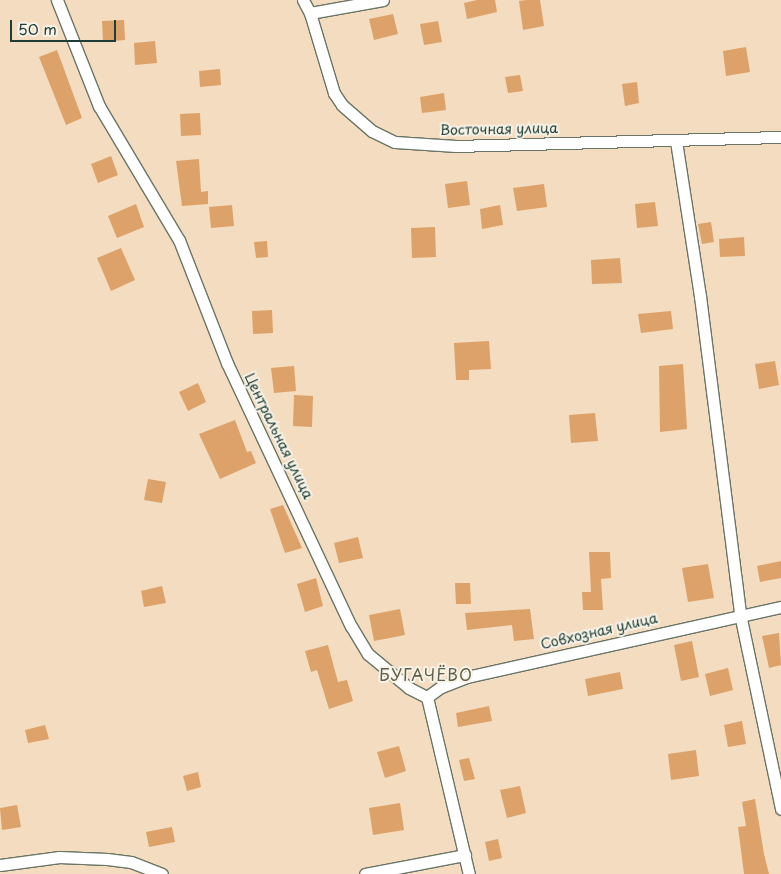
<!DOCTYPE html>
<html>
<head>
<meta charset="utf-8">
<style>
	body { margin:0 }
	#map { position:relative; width:781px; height:874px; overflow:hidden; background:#f4dcc0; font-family:"Playpen Sans",sans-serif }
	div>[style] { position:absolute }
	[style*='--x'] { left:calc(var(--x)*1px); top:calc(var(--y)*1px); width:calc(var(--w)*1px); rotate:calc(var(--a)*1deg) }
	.building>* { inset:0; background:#dca26a }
	.roads { filter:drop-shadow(1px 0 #6a7565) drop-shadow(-1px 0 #6a7565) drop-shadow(0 1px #6a7565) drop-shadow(0 -1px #6a7565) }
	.minor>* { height:11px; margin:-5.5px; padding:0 5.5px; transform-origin:5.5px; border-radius:5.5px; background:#fff }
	span { translate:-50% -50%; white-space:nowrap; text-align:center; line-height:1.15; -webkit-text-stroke:4px #f7f3e8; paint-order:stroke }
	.street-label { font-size:14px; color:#1f3d34 }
	.quarter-label { font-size:16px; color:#616047; letter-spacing:1px }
	.scale { position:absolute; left:10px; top:20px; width:106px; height:22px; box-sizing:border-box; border:2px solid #1f3d34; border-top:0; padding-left:6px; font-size:15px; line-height:18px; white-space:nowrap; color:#1f3d34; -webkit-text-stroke:4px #f7f3e8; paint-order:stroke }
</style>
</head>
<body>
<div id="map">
	<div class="building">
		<i style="clip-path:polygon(477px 0,495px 0,497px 12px,467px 19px,464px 3px)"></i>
		<i style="clip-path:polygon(526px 0,540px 0,544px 26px,523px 30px,519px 1px)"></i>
		<i style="clip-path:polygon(393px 14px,398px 34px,374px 40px,369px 19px)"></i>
		<i style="clip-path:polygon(124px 20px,125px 40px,103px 42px,102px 21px)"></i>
		<i style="clip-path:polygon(438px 21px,442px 42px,424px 45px,420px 24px)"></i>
		<i style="clip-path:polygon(155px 41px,157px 63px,135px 65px,134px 43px)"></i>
		<i style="clip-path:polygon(746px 47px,750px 72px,726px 76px,723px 51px)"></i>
		<i style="clip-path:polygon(57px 50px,82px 118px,66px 125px,39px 57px)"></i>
		<i style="clip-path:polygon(220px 69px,221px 85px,200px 87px,199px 71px)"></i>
		<i style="clip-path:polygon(520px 75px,523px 91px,508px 93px,505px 77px)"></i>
		<i style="clip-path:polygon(637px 82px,639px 103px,625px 106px,622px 84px)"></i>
		<i style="clip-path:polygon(444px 93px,446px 110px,422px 113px,420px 97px)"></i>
		<i style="clip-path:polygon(200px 113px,201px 135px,181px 136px,180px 114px)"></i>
		<i style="clip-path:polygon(111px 156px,118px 175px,98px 183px,91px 164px)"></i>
		<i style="clip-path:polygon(199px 159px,201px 192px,208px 191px,208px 204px,182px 206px,176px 161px)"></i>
		<i style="clip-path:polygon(467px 181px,470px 205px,448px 208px,445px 184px)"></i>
		<i style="clip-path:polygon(544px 184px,547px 207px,517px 211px,513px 188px)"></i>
		<i style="clip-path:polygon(655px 202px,658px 226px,637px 228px,635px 204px)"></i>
		<i style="clip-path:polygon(136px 204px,144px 227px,117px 238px,108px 216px)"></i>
		<i style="clip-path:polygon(232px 205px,234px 226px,211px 228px,209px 207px)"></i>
		<i style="clip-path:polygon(500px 205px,503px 225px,482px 229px,480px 209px)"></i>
		<i style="clip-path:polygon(711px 222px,714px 242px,702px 244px,698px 224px)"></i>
		<i style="clip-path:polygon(435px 227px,436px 257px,412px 258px,411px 228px)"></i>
		<i style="clip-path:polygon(744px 237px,745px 256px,720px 257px,719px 239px)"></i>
		<i style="clip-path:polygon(267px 241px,268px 257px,256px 258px,254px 242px)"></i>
		<i style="clip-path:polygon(121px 248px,135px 280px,111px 291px,97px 258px)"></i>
		<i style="clip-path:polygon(620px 258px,622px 283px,592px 284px,591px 260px)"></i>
		<i style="clip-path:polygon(272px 310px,273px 333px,253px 334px,252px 311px)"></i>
		<i style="clip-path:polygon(671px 311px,673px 329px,641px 333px,638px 314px)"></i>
		<i style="clip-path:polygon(489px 341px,491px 369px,469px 370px,469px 380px,456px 380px,454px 343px)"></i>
		<i style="clip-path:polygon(775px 361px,779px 385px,759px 389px,755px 364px)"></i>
		<i style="clip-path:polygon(683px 364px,687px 429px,660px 432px,659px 366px)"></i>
		<i style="clip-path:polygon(294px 366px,296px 391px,274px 393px,271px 368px)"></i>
		<i style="clip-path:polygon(198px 383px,206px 402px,188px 411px,179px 392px)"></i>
		<i style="clip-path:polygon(294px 395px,313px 396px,312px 427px,293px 426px)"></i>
		<i style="clip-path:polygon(595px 413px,598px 441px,571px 443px,569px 415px)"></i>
		<i style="clip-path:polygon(235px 420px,247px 452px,251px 451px,256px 463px,220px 479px,199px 434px)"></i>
		<i style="clip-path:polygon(148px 479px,166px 482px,162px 503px,144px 500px)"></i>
		<i style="clip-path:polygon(283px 505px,302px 548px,285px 553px,270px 509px)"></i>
		<i style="clip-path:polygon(358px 537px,363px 558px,339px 563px,334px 543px)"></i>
		<i style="clip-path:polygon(589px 552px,610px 552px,611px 578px,601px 579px,603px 610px,583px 610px,582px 592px,591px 592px)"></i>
		<i style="clip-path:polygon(781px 561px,781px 578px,760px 582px,757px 566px)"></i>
		<i style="clip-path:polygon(708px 564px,714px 598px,688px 602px,682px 568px)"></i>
		<i style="clip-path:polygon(316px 578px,323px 606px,305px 612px,297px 584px)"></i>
		<i style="clip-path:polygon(455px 583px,470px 583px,471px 604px,456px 604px)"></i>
		<i style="clip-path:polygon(162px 586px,166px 603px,144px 607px,141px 591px)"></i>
		<i style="clip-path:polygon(400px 609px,405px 635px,374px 641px,369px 615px)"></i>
		<i style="clip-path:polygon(530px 609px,534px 639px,514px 641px,512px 625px,467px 630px,465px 613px)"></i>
		<i style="clip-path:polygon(779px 633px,781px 665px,769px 668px,762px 636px)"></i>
		<i style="clip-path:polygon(692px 641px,699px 677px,681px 681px,674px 645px)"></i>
		<i style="clip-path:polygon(328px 645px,338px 682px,347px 680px,353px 701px,329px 709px,317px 670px,311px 672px,305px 651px)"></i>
		<i style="clip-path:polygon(728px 668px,733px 690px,710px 696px,705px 674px)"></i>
		<i style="clip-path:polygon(620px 672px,623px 689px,588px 696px,585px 679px)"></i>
		<i style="clip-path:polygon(489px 706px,492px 721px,458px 727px,456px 713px)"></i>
		<i style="clip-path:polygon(742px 721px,746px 744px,728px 747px,724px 725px)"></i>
		<i style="clip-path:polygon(45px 725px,49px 739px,28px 743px,25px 730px)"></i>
		<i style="clip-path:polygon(399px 746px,406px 771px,385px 778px,377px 752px)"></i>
		<i style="clip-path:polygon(696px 750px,699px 776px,671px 780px,668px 754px)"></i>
		<i style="clip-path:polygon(469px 758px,475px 779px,464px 781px,459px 760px)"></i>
		<i style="clip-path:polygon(198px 772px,201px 787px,187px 791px,183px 776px)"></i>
		<i style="clip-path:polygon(520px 786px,526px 813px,507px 818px,500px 790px)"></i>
		<i style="clip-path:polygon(755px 799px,764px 854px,769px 874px,744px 874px,738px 827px,746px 826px,742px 802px)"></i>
		<i style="clip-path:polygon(400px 803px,404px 830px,373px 835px,369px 808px)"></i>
		<i style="clip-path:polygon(17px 805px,21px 827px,2px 830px,0 808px)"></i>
		<i style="clip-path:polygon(172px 827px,175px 842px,149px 847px,146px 832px)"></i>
		<i style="clip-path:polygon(498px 839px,502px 858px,489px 861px,485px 842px)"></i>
	</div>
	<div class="roads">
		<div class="minor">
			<i style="--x:57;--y:0;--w:114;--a:68.4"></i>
			<i style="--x:99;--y:106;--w:156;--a:59.2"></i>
			<i style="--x:179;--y:240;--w:132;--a:68.7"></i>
			<i style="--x:227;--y:363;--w:291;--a:64.8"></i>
			<i style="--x:351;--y:626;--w:33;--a:59"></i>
			<i style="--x:368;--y:654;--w:53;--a:39.7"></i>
			<i style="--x:409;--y:688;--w:20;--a:27"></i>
			<i style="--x:427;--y:697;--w:182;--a:76.7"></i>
			<i style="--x:303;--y:0;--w:15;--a:62"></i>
			<i style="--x:310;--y:13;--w:84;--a:73.3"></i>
			<i style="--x:334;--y:93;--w:14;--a:56"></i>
			<i style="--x:342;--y:105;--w:40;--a:41"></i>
			<i style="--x:372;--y:131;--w:25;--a:26"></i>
			<i style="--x:395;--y:142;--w:61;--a:3.8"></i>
			<i style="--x:456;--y:146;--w:325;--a:-1.6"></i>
			<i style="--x:310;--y:13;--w:74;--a:-10.1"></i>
			<i style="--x:676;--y:141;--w:157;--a:81.2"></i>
			<i style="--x:700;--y:296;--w:321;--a:82.8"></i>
			<i style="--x:740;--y:614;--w:199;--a:78.1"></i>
			<i style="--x:427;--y:697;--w:17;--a:-36"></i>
			<i style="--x:441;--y:687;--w:28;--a:-21"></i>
			<i style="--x:467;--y:677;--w:322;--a:-12.6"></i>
			<i style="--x:0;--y:865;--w:60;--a:-7.7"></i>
			<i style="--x:59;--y:857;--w:48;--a:2.4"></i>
			<i style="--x:107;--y:859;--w:24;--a:7"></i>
			<i style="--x:131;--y:862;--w:33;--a:21"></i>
			<i style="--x:365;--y:874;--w:102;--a:-10.8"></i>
		</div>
	</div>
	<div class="street-label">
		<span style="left:499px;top:129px;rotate:-1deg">Восточная улица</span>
		<span style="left:279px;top:436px;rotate:64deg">Центральная улица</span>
		<span style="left:599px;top:631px;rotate:-13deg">Совхозная улица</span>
	</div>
	<div class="quarter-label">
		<span style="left:426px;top:674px">БУГАЧЁВО</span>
	</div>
	<div class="scale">50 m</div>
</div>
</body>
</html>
